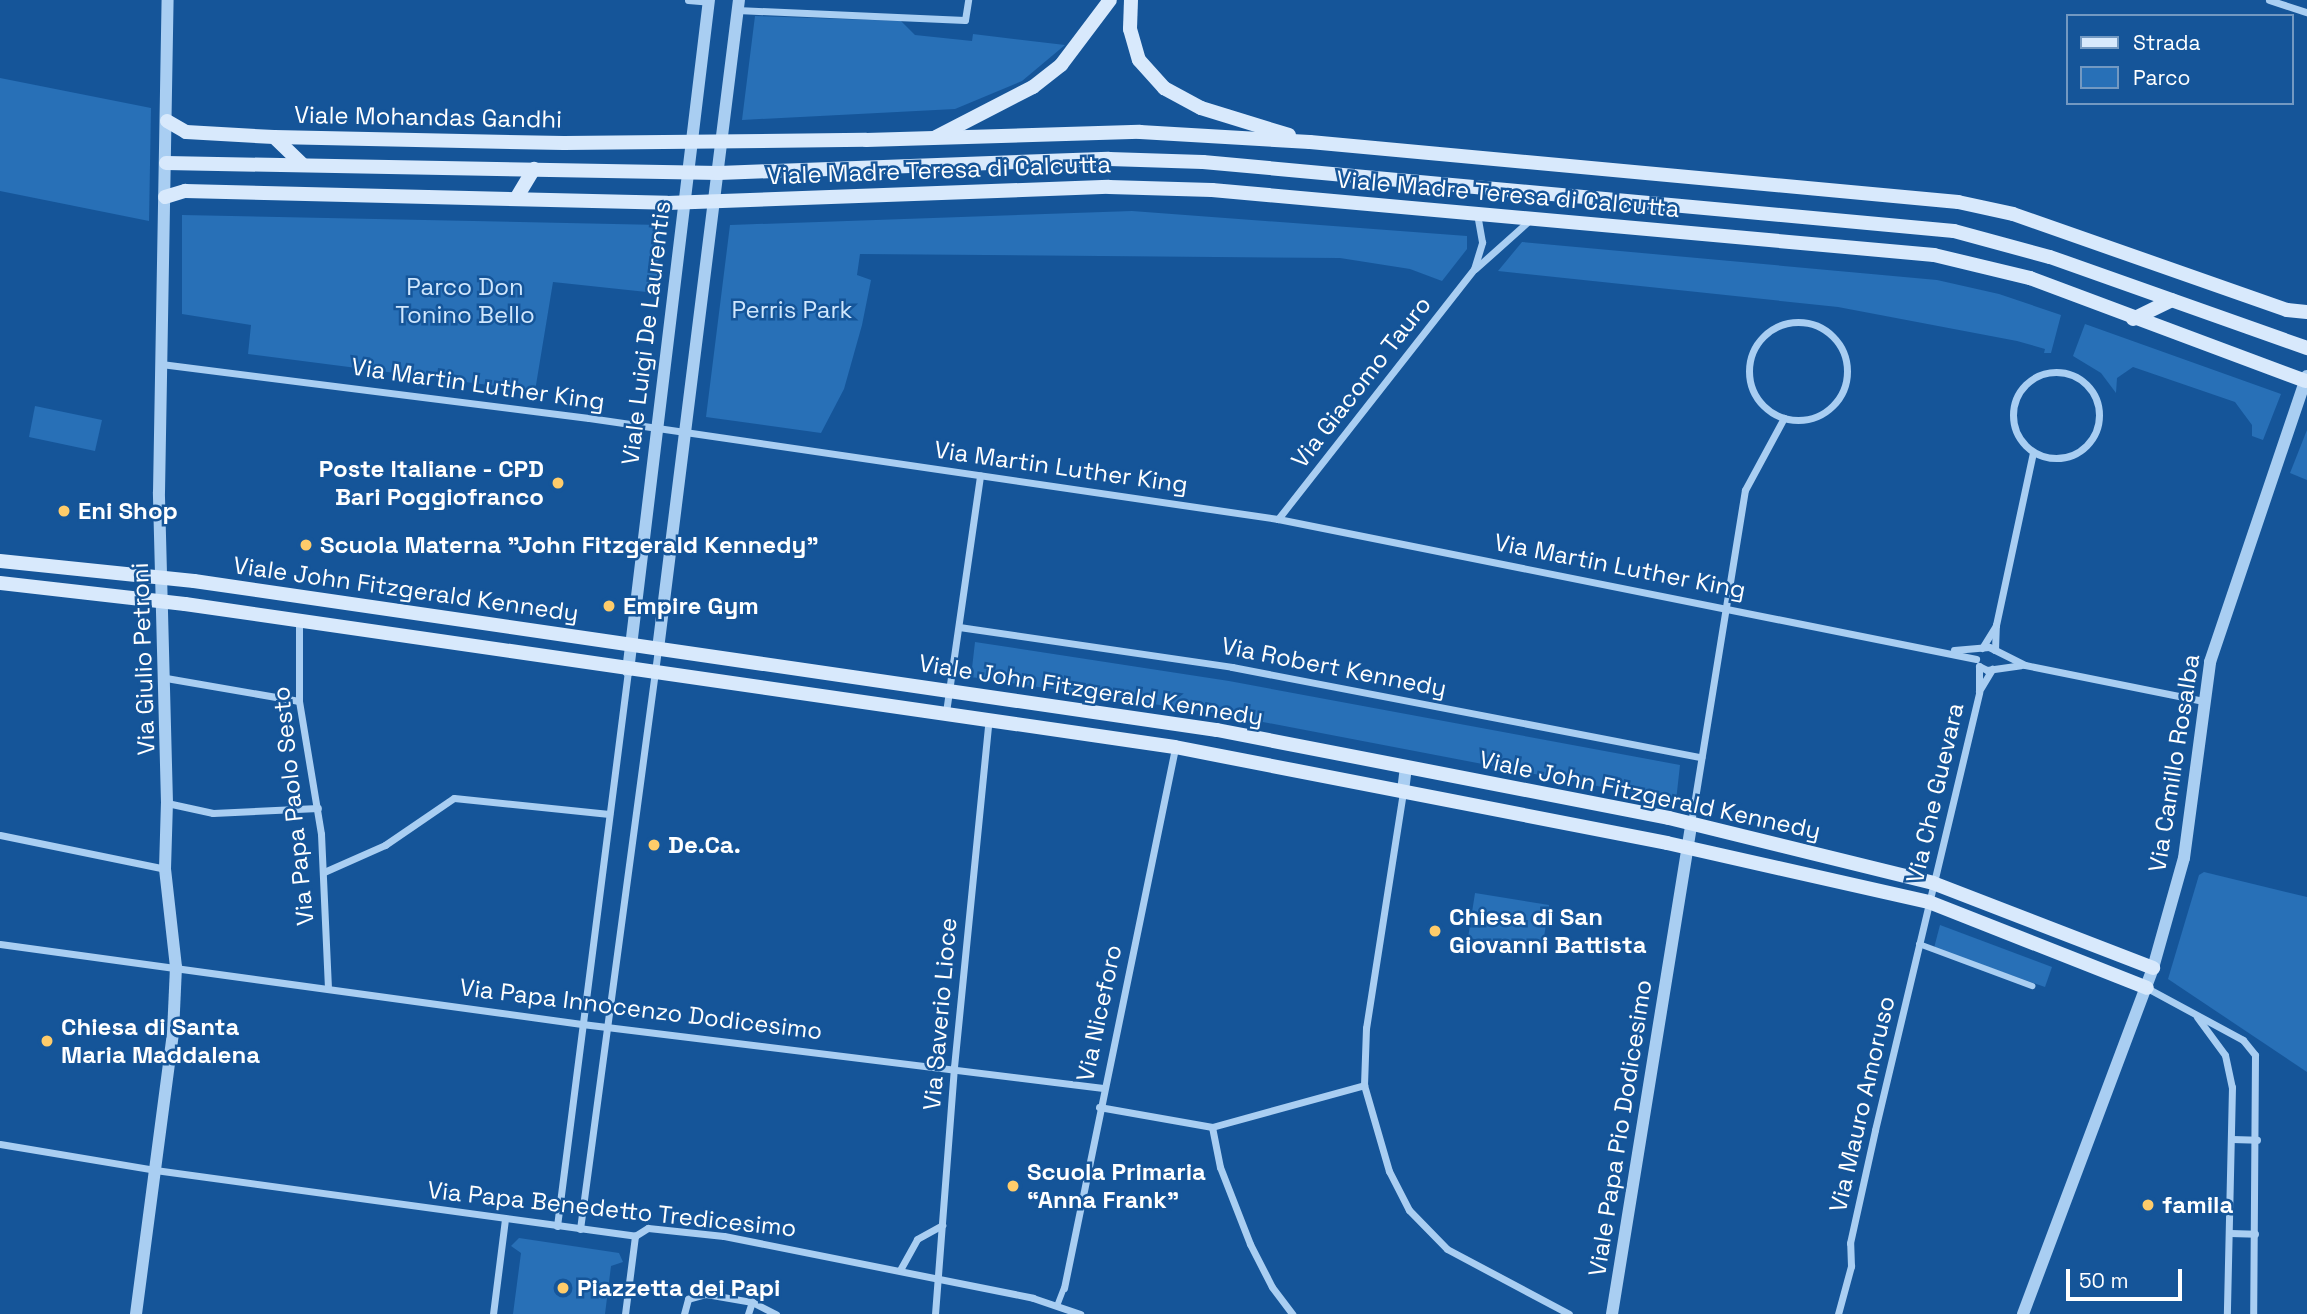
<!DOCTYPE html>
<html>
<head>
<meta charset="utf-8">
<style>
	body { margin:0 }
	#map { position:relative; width:2307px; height:1314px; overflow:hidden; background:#155599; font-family:"Space Grotesk",sans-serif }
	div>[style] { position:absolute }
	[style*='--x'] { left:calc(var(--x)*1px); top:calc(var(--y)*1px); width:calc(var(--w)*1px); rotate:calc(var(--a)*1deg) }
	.green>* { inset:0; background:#2870b7 }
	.pedestrian>* { height:6px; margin:-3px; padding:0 3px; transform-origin:3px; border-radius:3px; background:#a9cef2 }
	.minor>* { height:7px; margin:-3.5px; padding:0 3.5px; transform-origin:3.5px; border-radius:3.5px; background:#a9cef2 }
	.minor>.ring { margin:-3.5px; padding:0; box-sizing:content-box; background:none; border:7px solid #a9cef2; border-radius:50% }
	.tertiary>* { height:12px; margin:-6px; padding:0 6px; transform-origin:6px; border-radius:6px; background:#a9cef2 }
	.secondary>* { height:14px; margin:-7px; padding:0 7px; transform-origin:7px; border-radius:7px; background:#d8e9fc }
	.dots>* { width:19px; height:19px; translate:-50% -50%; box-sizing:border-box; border:4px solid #155599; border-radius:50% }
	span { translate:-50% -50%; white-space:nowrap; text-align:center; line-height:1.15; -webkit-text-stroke:5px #155599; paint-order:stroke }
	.street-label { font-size:24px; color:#fff }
	.park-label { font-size:24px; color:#d0e7fd }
	.poi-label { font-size:24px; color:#fff; font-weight:700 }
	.right { translate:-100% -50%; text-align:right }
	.left { translate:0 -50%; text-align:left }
	.legend { position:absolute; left:2066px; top:14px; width:228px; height:91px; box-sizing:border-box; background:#155599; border:2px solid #7399c2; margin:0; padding:9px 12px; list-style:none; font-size:21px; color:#fff }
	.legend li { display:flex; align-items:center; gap:14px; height:35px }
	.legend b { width:35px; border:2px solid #7399c2 }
	.scale { position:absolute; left:2066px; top:1269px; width:116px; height:32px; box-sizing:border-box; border:4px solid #fff; border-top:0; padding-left:9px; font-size:21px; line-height:24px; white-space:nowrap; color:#fff; -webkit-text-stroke:5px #155599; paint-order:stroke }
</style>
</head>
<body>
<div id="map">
	<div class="green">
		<i style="clip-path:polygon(755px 16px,901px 21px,915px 35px,972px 41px,973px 34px,1065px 45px,1022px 81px,955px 109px,742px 120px)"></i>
		<i style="clip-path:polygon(0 78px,151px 108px,149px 221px,0 191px)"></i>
		<i style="clip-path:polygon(1132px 211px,1467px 236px,1467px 249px,1442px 281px,1410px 269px,1340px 258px,860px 254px,857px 275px,871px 280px,862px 325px,844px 389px,821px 433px,706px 417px,730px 225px)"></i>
		<i style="clip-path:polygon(182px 215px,661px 225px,656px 293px,553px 282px,535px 391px,248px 354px,251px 325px,182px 314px)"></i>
		<i style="clip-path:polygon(1522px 242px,1937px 280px,1999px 294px,2061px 315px,2051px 353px,2044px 353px,2045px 349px,2017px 341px,1838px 307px,1498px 271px)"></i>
		<i style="clip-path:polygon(2085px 324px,2281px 394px,2263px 440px,2252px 436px,2252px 425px,2235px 402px,2133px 367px,2117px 378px,2116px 393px,2101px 373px,2073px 356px)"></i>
		<i style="clip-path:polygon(35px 406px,102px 420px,95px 451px,29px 437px)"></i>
		<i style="clip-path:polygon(2307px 430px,2307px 480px,2290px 473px)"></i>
		<i style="clip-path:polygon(975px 642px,1229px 681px,1680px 765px,1676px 801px,1221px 714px,971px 677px)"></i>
		<i style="clip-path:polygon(2204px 872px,2307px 897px,2307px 1072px,2168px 979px,2199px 875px)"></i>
		<i style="clip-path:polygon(1475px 893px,1549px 905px,1542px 950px,1468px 938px)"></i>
		<i style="clip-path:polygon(1940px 925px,2052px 967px,2045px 987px,1934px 948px)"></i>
		<i style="clip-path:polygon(519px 1238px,619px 1253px,623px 1262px,611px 1266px,605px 1314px,513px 1314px,521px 1253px,511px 1246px)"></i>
	</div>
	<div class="pedestrian">
		<i style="--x:1919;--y:944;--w:121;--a:20.4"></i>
		<i style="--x:1057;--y:1306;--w:19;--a:-69"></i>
	</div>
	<div class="minor">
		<i style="--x:688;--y:0;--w:21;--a:5"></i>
		<i style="--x:2269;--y:0;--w:40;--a:18"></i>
		<i style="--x:737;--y:10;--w:228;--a:2.5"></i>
		<i style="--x:965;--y:20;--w:20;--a:-81"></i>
		<i style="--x:1475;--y:269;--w:75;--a:-41.8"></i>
		<i class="ring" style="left:1749px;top:322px;width:91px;height:91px"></i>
		<i style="--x:161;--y:364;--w:431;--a:7.2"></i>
		<i style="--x:589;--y:418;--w:696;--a:8.34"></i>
		<i style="--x:1278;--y:519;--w:712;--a:11.34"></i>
		<i class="ring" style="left:2013px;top:372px;width:79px;height:79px"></i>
		<i style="--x:1278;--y:519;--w:318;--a:-51.9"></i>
		<i style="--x:1474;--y:269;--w:28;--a:-73"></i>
		<i style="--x:1482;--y:242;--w:27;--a:-100"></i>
		<i style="--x:299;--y:622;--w:79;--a:90"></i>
		<i style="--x:299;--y:701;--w:135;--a:80.6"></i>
		<i style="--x:321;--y:834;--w:152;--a:87.4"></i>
		<i style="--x:959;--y:627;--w:276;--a:8.3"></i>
		<i style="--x:1232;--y:667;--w:478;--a:10.9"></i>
		<i style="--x:1982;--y:648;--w:26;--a:-58"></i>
		<i style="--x:1954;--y:650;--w:35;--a:-5"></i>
		<i style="--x:1989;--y:647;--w:40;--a:26.6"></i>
		<i style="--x:2025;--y:665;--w:182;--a:11.4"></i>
		<i style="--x:1995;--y:650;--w:25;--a:-88"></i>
		<i style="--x:1996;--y:625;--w:177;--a:-77.9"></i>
		<i style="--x:1979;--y:666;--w:9;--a:27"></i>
		<i style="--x:1987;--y:670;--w:34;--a:-8"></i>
		<i style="--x:166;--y:678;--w:135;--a:9.8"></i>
		<i style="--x:1979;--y:691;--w:26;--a:-59"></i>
		<i style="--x:946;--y:712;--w:239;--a:-81.8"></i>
		<i style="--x:1403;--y:792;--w:239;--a:98.9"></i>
		<i style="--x:1366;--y:1028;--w:57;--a:92"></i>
		<i style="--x:1364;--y:1085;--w:90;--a:73.8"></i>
		<i style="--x:1389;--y:1171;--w:44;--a:62.9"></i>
		<i style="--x:1409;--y:1210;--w:54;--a:45.7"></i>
		<i style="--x:1447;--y:1249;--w:138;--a:28"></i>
		<i style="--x:167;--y:803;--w:47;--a:12.3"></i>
		<i style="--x:213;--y:813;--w:105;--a:-2.7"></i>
		<i style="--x:1691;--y:823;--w:337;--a:-80.8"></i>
		<i style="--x:1745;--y:490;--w:82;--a:-61.6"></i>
		<i style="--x:0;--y:835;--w:168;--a:11.6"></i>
		<i style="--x:324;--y:872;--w:67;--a:-23.9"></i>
		<i style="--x:385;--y:845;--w:83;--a:-34.3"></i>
		<i style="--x:454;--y:798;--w:156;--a:5.9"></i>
		<i style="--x:0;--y:944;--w:587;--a:7.83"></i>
		<i style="--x:582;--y:1024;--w:525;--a:7"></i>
		<i style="--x:2147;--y:988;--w:109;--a:28.4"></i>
		<i style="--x:2243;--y:1040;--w:19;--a:51"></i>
		<i style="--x:2255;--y:1055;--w:259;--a:90.4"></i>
		<i style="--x:2197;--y:1017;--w:47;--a:53.6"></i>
		<i style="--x:2225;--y:1055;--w:33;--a:78"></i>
		<i style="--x:2232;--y:1087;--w:227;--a:91.3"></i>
		<i style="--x:1099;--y:1107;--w:115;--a:10"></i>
		<i style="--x:1212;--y:1127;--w:158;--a:-15.4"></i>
		<i style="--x:1212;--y:1127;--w:41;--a:78.7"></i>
		<i style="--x:1220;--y:1167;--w:83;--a:68.7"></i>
		<i style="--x:1250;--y:1244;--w:48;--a:62.9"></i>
		<i style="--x:1272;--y:1287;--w:34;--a:53"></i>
		<i style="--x:2232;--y:1139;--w:25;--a:2"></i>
		<i style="--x:0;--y:1144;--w:157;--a:9.5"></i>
		<i style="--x:155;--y:1170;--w:485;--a:7.8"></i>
		<i style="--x:635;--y:1236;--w:15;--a:-32"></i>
		<i style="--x:648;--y:1228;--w:76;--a:6"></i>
		<i style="--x:724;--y:1236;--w:315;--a:11.3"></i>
		<i style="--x:1033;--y:1298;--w:50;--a:18.8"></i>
		<i style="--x:557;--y:1226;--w:560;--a:-82.71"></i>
		<i style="--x:580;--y:1229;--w:585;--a:-82.34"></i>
		<i style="--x:2230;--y:1233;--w:25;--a:2"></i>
		<i style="--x:900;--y:1270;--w:35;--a:-61"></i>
		<i style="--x:917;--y:1239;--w:29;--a:-29"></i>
		<i style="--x:1064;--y:1288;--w:551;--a:-78.38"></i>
		<i style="--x:493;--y:1314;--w:96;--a:-82.8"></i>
		<i style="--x:625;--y:1314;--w:79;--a:-82.7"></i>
		<i style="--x:684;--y:1314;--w:16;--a:-75"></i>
		<i style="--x:688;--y:1299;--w:19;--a:-16"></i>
		<i style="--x:706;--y:1294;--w:47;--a:9.9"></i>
		<i style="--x:752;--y:1302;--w:27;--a:27"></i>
		<i style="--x:748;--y:1314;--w:13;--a:-72"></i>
		<i style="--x:935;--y:1314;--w:248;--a:-85.6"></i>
		<i style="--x:954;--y:1067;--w:350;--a:-84.3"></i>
		<i style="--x:1838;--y:1314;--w:50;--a:-74.8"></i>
		<i style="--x:1851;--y:1266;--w:23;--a:-92"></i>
		<i style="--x:1850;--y:1243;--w:116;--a:-77.5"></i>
		<i style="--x:1875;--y:1130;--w:450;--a:-76.6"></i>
		<i style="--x:1979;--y:692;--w:26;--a:-90"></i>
	</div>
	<div class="tertiary">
		<i style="--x:658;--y:649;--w:654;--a:-82.89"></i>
		<i style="--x:628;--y:671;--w:676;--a:-83.12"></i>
		<i style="--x:1403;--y:791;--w:25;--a:-83"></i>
		<i style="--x:136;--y:1314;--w:283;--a:-82.5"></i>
		<i style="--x:173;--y:1033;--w:66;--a:-87.4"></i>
		<i style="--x:176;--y:967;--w:99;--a:-96.4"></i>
		<i style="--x:165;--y:869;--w:66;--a:-88.3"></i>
		<i style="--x:167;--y:803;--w:311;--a:-91.5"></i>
		<i style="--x:159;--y:492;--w:492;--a:-89"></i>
		<i style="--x:1612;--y:1314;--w:496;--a:-80.8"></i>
		<i style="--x:2023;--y:1314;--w:370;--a:-69.4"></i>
		<i style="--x:2153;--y:968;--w:114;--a:-74.3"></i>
		<i style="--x:2184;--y:858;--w:198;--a:-82.4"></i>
		<i style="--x:2210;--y:662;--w:302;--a:-71.3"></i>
	</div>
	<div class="secondary">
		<i style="--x:1131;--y:0;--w:29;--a:92"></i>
		<i style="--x:1130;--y:29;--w:32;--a:74"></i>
		<i style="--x:1139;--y:60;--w:38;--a:48"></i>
		<i style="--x:1164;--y:88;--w:42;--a:28.4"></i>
		<i style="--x:1201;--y:108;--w:92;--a:17.1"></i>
		<i style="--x:167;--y:121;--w:22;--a:30"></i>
		<i style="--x:186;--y:132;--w:88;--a:3.3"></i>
		<i style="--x:274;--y:137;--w:290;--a:1.2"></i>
		<i style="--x:564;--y:143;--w:302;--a:-0.6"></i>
		<i style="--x:866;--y:140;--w:274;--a:-1.7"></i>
		<i style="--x:1140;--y:132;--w:170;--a:3.4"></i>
		<i style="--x:1310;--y:142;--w:651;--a:5.29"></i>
		<i style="--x:1958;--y:202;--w:56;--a:12.3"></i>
		<i style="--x:2013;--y:214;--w:290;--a:19.3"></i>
		<i style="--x:2287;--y:310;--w:20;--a:6"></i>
		<i style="--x:274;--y:137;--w:40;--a:44"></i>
		<i style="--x:936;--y:137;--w:109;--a:-27.3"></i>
		<i style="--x:1033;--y:87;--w:36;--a:-38"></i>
		<i style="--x:1061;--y:65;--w:81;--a:-53"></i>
		<i style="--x:166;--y:163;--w:553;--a:1.04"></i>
		<i style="--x:719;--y:173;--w:390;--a:-2.1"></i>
		<i style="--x:1109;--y:159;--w:94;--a:1.8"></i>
		<i style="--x:1203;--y:162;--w:754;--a:5.25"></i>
		<i style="--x:1954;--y:231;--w:99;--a:15.2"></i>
		<i style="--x:2050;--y:257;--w:273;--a:19.5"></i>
		<i style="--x:165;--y:197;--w:21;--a:-17"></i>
		<i style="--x:185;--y:191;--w:482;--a:1.4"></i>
		<i style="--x:667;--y:203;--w:442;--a:-2.1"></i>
		<i style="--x:1109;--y:187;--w:103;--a:1.7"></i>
		<i style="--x:1212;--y:190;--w:725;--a:5.14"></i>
		<i style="--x:1934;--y:255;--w:99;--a:13.5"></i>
		<i style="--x:2030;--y:278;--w:294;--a:20.5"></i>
		<i style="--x:517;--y:197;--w:33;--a:-59"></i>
		<i style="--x:2133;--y:319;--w:43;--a:-26"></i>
		<i style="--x:0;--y:561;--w:195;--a:5.9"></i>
		<i style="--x:194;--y:581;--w:1034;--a:8.29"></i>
		<i style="--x:1217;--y:730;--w:460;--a:11"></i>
		<i style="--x:1669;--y:818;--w:272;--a:13.8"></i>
		<i style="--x:1933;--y:883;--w:236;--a:21.1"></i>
		<i style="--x:0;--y:583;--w:186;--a:6.5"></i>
		<i style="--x:185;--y:604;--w:1000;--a:8.22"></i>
		<i style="--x:1175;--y:747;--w:501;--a:11.04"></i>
		<i style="--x:1667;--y:843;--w:269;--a:12.7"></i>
		<i style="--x:1929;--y:902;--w:234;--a:21.5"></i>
	</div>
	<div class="dots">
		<i style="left:558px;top:483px;background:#ffcc6a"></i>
		<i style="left:64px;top:511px;background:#ffcc6a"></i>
		<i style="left:306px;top:545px;background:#ffcc6a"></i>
		<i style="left:609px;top:606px;background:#ffcc6a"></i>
		<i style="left:654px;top:845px;background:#ffcc6a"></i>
		<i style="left:1435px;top:931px;background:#ffcc6a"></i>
		<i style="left:47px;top:1041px;background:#ffcc6a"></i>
		<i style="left:1013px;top:1186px;background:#ffcc6a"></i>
		<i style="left:2148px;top:1205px;background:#ffcc6a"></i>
		<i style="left:563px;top:1288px;background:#ffcc6a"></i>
	</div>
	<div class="street-label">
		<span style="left:428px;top:117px;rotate:1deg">Viale Mohandas Gandhi</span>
		<span style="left:939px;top:170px;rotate:-2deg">Viale Madre Teresa di Calcutta</span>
		<span style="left:1508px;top:194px;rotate:5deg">Viale Madre Teresa di Calcutta</span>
		<span style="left:646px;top:333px;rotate:-83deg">Viale Luigi De Laurentis</span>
		<span style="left:1361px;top:382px;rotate:-52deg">Via Giacomo Tauro</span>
		<span style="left:478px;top:384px;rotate:8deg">Via Martin Luther King</span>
		<span style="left:1061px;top:467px;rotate:8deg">Via Martin Luther King</span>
		<span style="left:1620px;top:566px;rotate:11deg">Via Martin Luther King</span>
		<span style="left:406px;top:589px;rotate:8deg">Viale John Fitzgerald Kennedy</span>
		<span style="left:143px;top:659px;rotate:-92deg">Via Giulio Petroni</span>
		<span style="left:1334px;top:667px;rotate:11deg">Via Robert Kennedy</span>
		<span style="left:1091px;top:690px;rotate:9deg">Viale John Fitzgerald Kennedy</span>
		<span style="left:2174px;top:763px;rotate:-81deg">Via Camillo Rosalba</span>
		<span style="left:1935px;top:793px;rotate:-77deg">Via Che Guevara</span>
		<span style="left:1650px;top:795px;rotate:12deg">Viale John Fitzgerald Kennedy</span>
		<span style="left:293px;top:806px;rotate:-96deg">Via Papa Paolo Sesto</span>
		<span style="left:641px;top:1009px;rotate:7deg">Via Papa Innocenzo Dodicesimo</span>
		<span style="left:1099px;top:1013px;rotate:-78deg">Via Niceforo</span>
		<span style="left:940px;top:1014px;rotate:-85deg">Via Saverio Lioce</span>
		<span style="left:1862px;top:1104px;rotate:-77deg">Via Mauro Amoruso</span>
		<span style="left:1620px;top:1128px;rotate:-81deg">Viale Papa Pio Dodicesimo</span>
		<span style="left:612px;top:1209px;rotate:6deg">Via Papa Benedetto Tredicesimo</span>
	</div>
	<div class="park-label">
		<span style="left:465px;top:301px">Parco Don<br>Tonino Bello</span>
		<span style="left:792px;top:310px">Perris Park</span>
	</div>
	<div class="poi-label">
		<span class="right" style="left:544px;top:483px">Poste Italiane - CPD<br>Bari Poggiofranco</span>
		<span class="left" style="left:78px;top:511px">Eni Shop</span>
		<span class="left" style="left:320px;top:545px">Scuola Materna "John Fitzgerald Kennedy"</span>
		<span class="left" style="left:623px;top:606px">Empire Gym</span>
		<span class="left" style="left:668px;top:845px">De.Ca.</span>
		<span class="left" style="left:1449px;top:931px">Chiesa di San<br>Giovanni Battista</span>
		<span class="left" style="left:61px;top:1041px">Chiesa di Santa<br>Maria Maddalena</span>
		<span class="left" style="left:1027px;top:1186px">Scuola Primaria<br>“Anna Frank”</span>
		<span class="left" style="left:2162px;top:1205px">famila</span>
		<span class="left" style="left:577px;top:1288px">Piazzetta dei Papi</span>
	</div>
	<ul class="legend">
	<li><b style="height:9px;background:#d8e9fc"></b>Strada</li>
	<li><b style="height:19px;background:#2870b7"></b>Parco</li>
	</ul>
	<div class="scale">50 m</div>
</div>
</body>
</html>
